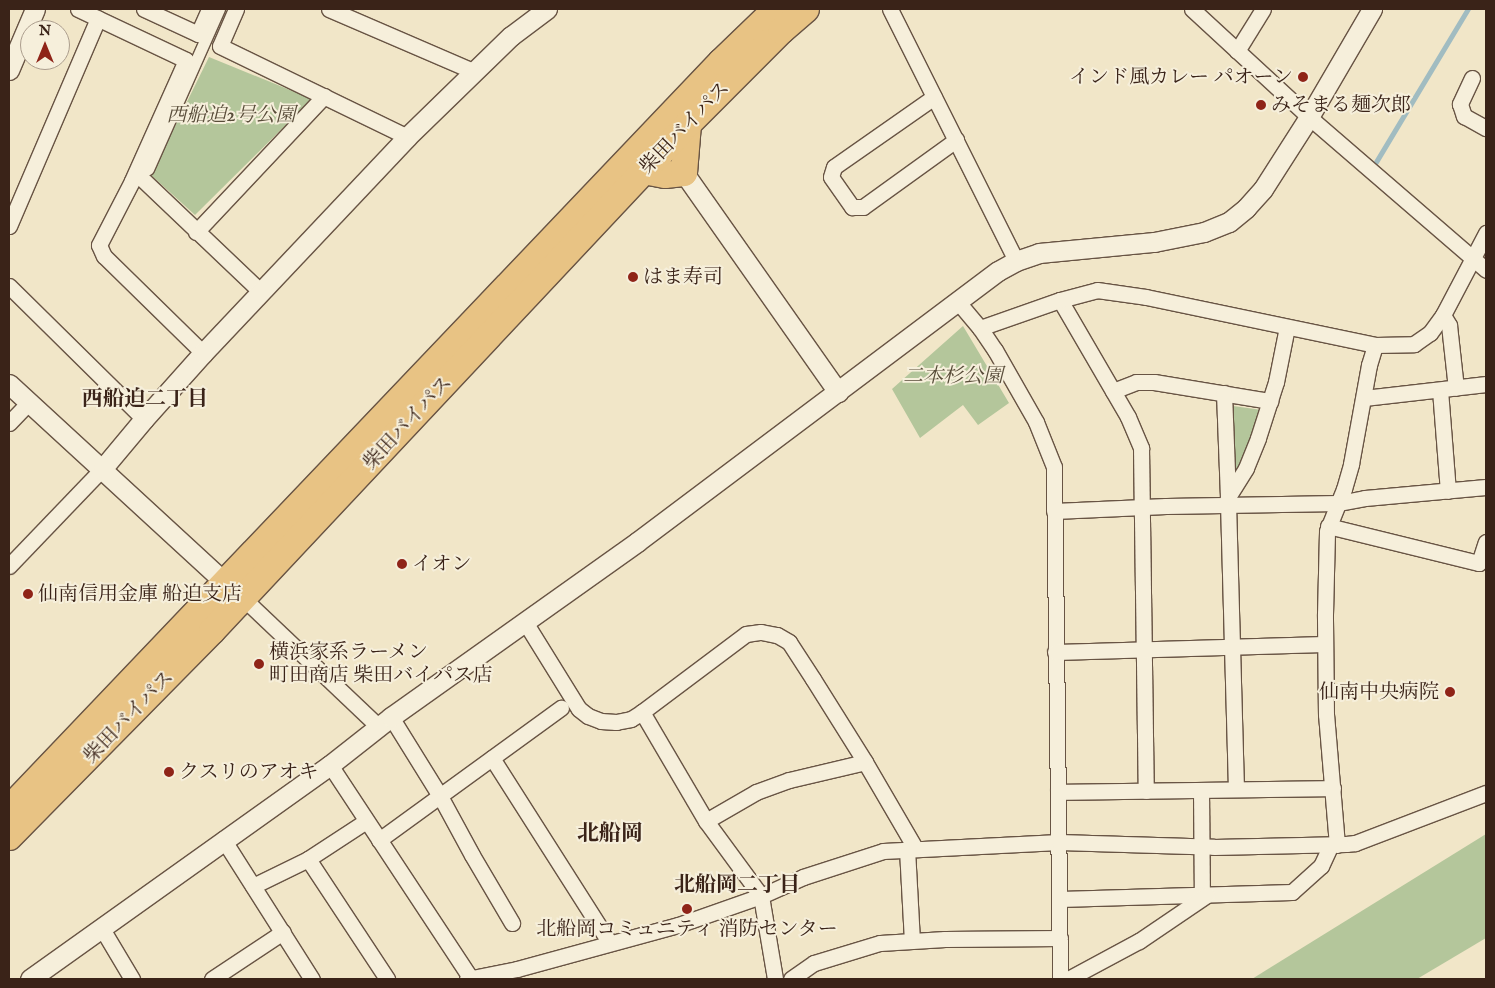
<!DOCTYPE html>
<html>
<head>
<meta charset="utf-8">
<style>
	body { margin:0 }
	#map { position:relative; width:1495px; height:988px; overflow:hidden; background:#f1e6c8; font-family:"IM FELL English","Noto Serif JP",serif }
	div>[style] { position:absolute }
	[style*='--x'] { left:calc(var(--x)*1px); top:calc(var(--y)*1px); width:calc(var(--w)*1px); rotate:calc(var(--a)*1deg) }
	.green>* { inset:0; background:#b4c69b }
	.stream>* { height:4.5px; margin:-2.25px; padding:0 2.25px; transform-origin:2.25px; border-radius:2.25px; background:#a1bcc1 }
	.roads { filter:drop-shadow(1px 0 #685444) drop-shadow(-1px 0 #685444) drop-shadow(0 1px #685444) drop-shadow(0 -1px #685444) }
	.pedestrian>* { height:11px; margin:-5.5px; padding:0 5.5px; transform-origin:5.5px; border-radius:5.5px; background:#f6efdb }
	.minor>* { height:15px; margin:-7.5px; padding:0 7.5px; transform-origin:7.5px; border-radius:7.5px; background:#f6efdb }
	.tertiary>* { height:19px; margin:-9.5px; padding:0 9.5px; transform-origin:9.5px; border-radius:9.5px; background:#f6efdb }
	.trunk>* { height:26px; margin:-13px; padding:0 13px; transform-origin:13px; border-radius:13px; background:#e8c384 }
	.dots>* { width:14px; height:14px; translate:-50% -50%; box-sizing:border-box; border:2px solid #f6efdb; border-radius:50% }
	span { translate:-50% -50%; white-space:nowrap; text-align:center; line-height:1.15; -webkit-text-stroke:4px #f6efdb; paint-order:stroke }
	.poi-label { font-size:20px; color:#3a2318 }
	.right { translate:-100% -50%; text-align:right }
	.left { translate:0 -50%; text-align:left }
	.park-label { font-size:20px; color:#584c39; font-style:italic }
	.street-label { font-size:20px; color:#3a2318 }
	.neighbourhood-label { font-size:21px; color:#3a2318; font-weight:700 }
	.quarter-label { font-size:22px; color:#3a2318; font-weight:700 }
	.frame { position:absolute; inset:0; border:10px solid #3a2318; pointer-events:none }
	.north { position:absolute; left:20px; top:20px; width:50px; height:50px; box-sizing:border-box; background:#f6efdb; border:1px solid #ab9d8d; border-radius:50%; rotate:0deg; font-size:14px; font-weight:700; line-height:20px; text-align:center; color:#3a2318 }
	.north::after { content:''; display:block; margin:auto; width:18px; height:22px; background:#8f2418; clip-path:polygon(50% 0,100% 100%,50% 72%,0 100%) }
</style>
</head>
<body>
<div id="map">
	<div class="green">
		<i style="clip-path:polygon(209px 57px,312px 99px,195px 215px,151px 175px)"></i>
		<i style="clip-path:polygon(963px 326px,1009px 403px,978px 425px,963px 405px,920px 438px,892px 389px)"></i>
		<i style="clip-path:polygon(1233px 406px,1262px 410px,1239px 470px,1233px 468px)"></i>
		<i style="clip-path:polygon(1486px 834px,1486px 938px,1417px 979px,1252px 979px)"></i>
	</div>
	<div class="stream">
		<i style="--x:1376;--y:162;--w:179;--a:-59"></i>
	</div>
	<div class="roads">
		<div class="pedestrian">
			<i style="--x:148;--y:169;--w:175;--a:-66.1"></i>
		</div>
		<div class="minor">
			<i style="--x:78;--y:9;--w:119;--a:25.3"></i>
			<i style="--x:186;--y:60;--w:133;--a:114.1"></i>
			<i style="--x:132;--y:181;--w:72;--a:117.3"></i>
			<i style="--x:99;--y:245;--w:12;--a:66"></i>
			<i style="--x:104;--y:256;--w:139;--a:44.4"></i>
			<i style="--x:144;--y:9;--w:60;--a:24.8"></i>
			<i style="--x:198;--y:34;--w:27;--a:-66"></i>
			<i style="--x:236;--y:9;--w:40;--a:113.4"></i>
			<i style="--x:220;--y:46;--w:208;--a:25.9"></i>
			<i style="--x:329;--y:9;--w:157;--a:23.3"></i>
			<i style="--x:890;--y:9;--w:282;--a:63.4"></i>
			<i style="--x:1192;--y:9;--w:159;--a:42.7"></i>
			<i style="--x:1309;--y:117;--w:234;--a:40.8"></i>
			<i style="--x:1237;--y:51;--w:49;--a:-58.2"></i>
			<i style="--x:1472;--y:78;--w:29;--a:115"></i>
			<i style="--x:1460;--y:104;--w:13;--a:72"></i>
			<i style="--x:1464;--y:116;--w:25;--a:29"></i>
			<i style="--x:934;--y:97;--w:122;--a:145"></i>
			<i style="--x:834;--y:167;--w:10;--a:107"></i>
			<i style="--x:831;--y:177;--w:37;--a:55"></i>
			<i style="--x:852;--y:207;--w:11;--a:0"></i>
			<i style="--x:863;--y:207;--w:115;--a:-35.8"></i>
			<i style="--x:136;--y:173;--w:173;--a:43.6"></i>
			<i style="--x:9;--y:226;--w:226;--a:-66.8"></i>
			<i style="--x:196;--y:232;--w:187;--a:-46.7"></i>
			<i style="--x:9;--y:286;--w:190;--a:44.6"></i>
			<i style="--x:1060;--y:300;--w:135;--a:59.8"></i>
			<i style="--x:1128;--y:417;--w:34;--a:67"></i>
			<i style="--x:1141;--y:448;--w:343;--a:89.2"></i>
			<i style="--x:958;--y:302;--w:34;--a:50"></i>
			<i style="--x:980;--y:328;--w:27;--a:56"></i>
			<i style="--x:995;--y:350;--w:83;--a:60.3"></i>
			<i style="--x:1036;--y:422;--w:48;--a:68.2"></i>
			<i style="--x:1054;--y:467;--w:512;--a:89.33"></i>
			<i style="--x:1443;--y:315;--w:12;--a:59"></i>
			<i style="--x:1449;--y:325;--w:63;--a:83.7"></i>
			<i style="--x:980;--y:328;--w:85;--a:-19.3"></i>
			<i style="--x:1060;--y:300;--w:38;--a:-15"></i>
			<i style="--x:1097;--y:290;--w:49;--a:8.1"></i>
			<i style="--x:1146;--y:297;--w:234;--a:11.8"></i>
			<i style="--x:1375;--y:345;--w:39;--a:-1"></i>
			<i style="--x:1414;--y:344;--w:19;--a:-35"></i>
			<i style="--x:1430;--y:333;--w:22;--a:-54"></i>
			<i style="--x:1443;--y:315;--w:93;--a:-62.3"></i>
			<i style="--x:1440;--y:390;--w:101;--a:85.5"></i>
			<i style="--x:1113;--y:391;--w:25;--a:-21"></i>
			<i style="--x:1136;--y:382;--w:18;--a:0"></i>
			<i style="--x:1154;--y:382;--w:118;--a:9.3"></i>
			<i style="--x:1224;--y:393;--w:104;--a:87.8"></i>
			<i style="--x:1364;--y:398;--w:123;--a:-6.5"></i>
			<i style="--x:9;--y:423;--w:29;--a:-46"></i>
			<i style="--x:1054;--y:511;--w:112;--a:-2.6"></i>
			<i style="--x:1166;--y:506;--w:173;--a:-1"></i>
			<i style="--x:1339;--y:503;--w:26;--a:-11"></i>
			<i style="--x:1365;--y:498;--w:121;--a:-5.2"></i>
			<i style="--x:1328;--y:526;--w:155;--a:13.8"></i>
			<i style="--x:1479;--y:563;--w:22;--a:-72"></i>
			<i style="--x:9;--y:566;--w:136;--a:-46.2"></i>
			<i style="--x:243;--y:598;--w:186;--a:43.5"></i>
			<i style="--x:525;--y:622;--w:102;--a:58.2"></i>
			<i style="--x:579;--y:709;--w:11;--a:38"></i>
			<i style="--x:588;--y:716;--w:14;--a:21"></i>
			<i style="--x:601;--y:721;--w:15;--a:4"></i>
			<i style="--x:616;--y:722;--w:15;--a:-11"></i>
			<i style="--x:631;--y:719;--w:13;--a:-32"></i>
			<i style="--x:642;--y:712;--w:130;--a:-36.9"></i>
			<i style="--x:746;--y:634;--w:15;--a:-8"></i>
			<i style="--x:761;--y:632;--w:16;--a:11"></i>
			<i style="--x:777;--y:635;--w:14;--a:30"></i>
			<i style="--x:789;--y:642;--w:44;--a:57"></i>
			<i style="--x:813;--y:679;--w:98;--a:57.9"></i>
			<i style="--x:865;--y:762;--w:99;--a:59.8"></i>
			<i style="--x:1055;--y:652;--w:270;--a:-1.7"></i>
			<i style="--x:642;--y:712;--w:126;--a:59.6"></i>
			<i style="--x:706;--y:821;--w:93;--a:53.7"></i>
			<i style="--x:761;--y:896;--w:84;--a:80.4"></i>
			<i style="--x:391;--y:717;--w:93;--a:58.2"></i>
			<i style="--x:440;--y:796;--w:67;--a:61.5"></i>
			<i style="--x:472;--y:855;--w:79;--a:59.5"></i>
			<i style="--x:492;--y:758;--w:219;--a:57.5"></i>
			<i style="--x:330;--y:765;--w:256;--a:56.6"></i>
			<i style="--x:1236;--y:789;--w:292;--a:-91.6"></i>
			<i style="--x:1228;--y:497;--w:34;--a:-58"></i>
			<i style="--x:1246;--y:468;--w:32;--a:-68"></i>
			<i style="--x:1258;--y:438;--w:59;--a:-72.2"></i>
			<i style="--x:1276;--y:382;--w:56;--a:-78.7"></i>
			<i style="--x:1201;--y:790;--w:105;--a:89.5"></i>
			<i style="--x:1058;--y:792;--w:275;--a:-0.8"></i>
			<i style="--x:706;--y:821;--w:58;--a:-30.1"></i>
			<i style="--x:756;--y:792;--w:35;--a:-20"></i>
			<i style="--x:789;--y:780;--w:78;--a:-13.3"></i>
			<i style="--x:223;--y:839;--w:166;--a:57.6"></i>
			<i style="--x:379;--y:840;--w:225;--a:-36"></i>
			<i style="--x:1337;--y:845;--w:130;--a:-94.8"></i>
			<i style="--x:1326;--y:715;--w:101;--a:-90.6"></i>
			<i style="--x:1325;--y:614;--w:83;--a:-88.6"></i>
			<i style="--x:1327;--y:531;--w:45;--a:-68"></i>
			<i style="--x:1344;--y:489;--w:26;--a:-74"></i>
			<i style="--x:1351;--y:464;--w:101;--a:-79.7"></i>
			<i style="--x:1369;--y:365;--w:21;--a:-73"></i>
			<i style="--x:907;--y:849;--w:92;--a:86.9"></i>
			<i style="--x:308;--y:859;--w:144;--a:56.6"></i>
			<i style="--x:253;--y:886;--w:61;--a:-26.1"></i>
			<i style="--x:308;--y:859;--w:69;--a:-33.2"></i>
			<i style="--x:1060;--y:899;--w:232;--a:-1.7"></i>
			<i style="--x:1292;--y:892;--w:39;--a:-42"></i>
			<i style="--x:1321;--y:866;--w:23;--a:-65"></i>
			<i style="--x:101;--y:927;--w:61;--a:59.2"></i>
			<i style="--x:212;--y:979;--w:85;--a:-33.5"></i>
			<i style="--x:467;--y:979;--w:51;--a:-11.3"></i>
			<i style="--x:517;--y:969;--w:167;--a:-15.3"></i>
			<i style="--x:678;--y:925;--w:88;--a:-19.3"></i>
			<i style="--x:761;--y:896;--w:46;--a:-24.3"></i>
			<i style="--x:803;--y:877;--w:84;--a:-18"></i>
			<i style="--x:883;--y:851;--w:176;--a:-2.9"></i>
			<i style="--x:1059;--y:842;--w:155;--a:1.8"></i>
			<i style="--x:1214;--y:847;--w:132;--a:-1.3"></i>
			<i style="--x:1346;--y:844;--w:9;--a:-6"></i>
			<i style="--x:1355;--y:843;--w:140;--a:-20.9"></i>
			<i style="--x:791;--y:979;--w:28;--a:-35"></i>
			<i style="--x:814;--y:963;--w:69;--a:-16.9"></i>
			<i style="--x:880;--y:943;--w:65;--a:-3.5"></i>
			<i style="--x:945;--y:939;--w:115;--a:-0.5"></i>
			<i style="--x:1068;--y:979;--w:81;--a:-28.2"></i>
			<i style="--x:1139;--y:941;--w:82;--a:-34.1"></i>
		</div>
		<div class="tertiary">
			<i style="--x:9;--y:70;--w:66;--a:-66.9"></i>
			<i style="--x:684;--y:173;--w:268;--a:54.9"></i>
			<i style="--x:9;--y:384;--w:306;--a:42.6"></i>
			<i style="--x:103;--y:468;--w:64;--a:-50.1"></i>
			<i style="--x:144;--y:419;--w:89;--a:-48.2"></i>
			<i style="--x:203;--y:353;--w:297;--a:-46.6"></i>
			<i style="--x:407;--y:137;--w:145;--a:-44.2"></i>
			<i style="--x:511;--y:36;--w:45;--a:-36.9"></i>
			<i style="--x:30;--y:979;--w:369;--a:-35.5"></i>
			<i style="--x:330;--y:765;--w:78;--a:-38.2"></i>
			<i style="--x:391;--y:717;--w:302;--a:-35.4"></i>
			<i style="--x:637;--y:542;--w:451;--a:-36.9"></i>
			<i style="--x:998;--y:271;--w:21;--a:-29"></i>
			<i style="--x:1016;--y:261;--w:24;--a:-19"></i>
			<i style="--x:1039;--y:253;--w:116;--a:-5.5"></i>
			<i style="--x:1154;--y:242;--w:51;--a:-11.3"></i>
			<i style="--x:1204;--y:232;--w:27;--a:-22"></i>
			<i style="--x:1229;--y:222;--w:22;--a:-39"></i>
			<i style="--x:1246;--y:208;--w:25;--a:-48"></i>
			<i style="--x:1263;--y:189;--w:85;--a:-57.4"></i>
			<i style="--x:1309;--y:117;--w:125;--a:-59.7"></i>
		</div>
		<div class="trunk">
			<i style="--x:644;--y:171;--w:21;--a:11"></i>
			<i style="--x:665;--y:175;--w:19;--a:-6"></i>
			<i style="--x:684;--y:173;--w:49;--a:-85.3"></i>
			<i style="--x:9;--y:809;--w:1032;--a:-46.37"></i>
			<i style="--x:721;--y:62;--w:76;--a:-43.9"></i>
			<i style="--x:9;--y:837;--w:289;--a:-45.4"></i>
			<i style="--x:212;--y:631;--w:695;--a:-46.81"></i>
			<i style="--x:688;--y:124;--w:132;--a:-45"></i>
			<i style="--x:781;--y:31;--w:33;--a:-41"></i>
		</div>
	</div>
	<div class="dots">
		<i style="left:1303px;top:77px;background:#8f2418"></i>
		<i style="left:1261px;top:105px;background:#8f2418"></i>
		<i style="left:633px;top:277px;background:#8f2418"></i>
		<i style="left:402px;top:564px;background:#8f2418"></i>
		<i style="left:28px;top:594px;background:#8f2418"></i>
		<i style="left:259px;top:664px;background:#8f2418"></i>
		<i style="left:1450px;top:692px;background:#8f2418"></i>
		<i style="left:169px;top:772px;background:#8f2418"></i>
		<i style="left:687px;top:909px;background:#8f2418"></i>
	</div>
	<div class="poi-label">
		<span class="right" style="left:1293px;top:77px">インド風カレー パオーン</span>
		<span class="left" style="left:1271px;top:105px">みそまる麺次郎</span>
		<span class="left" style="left:643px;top:277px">はま寿司</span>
		<span class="left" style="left:412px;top:564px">イオン</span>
		<span class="left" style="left:38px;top:594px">仙南信用金庫 船迫支店</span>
		<span class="left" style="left:269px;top:664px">横浜家系ラーメン<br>町田商店 柴田バイパス店</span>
		<span class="right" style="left:1439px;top:692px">仙南中央病院</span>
		<span class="left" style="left:179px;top:772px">クスリのアオキ</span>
		<span style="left:687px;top:929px">北船岡コミュニティ 消防センター</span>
	</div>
	<div class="park-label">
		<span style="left:231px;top:115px">西船迫2号公園</span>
		<span style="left:953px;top:376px">二本杉公園</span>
	</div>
	<div class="street-label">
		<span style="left:685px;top:128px;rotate:-46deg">柴田バイパス</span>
		<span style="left:408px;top:423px;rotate:-47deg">柴田バイパス</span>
		<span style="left:129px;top:717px;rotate:-46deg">柴田バイパス</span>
	</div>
	<div class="neighbourhood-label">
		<span style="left:145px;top:400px">西船迫二丁目</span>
		<span style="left:737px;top:886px">北船岡二丁目</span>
	</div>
	<div class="quarter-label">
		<span style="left:610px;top:835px">北船岡</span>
	</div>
	<div class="frame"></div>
	<div class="north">N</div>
</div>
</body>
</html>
